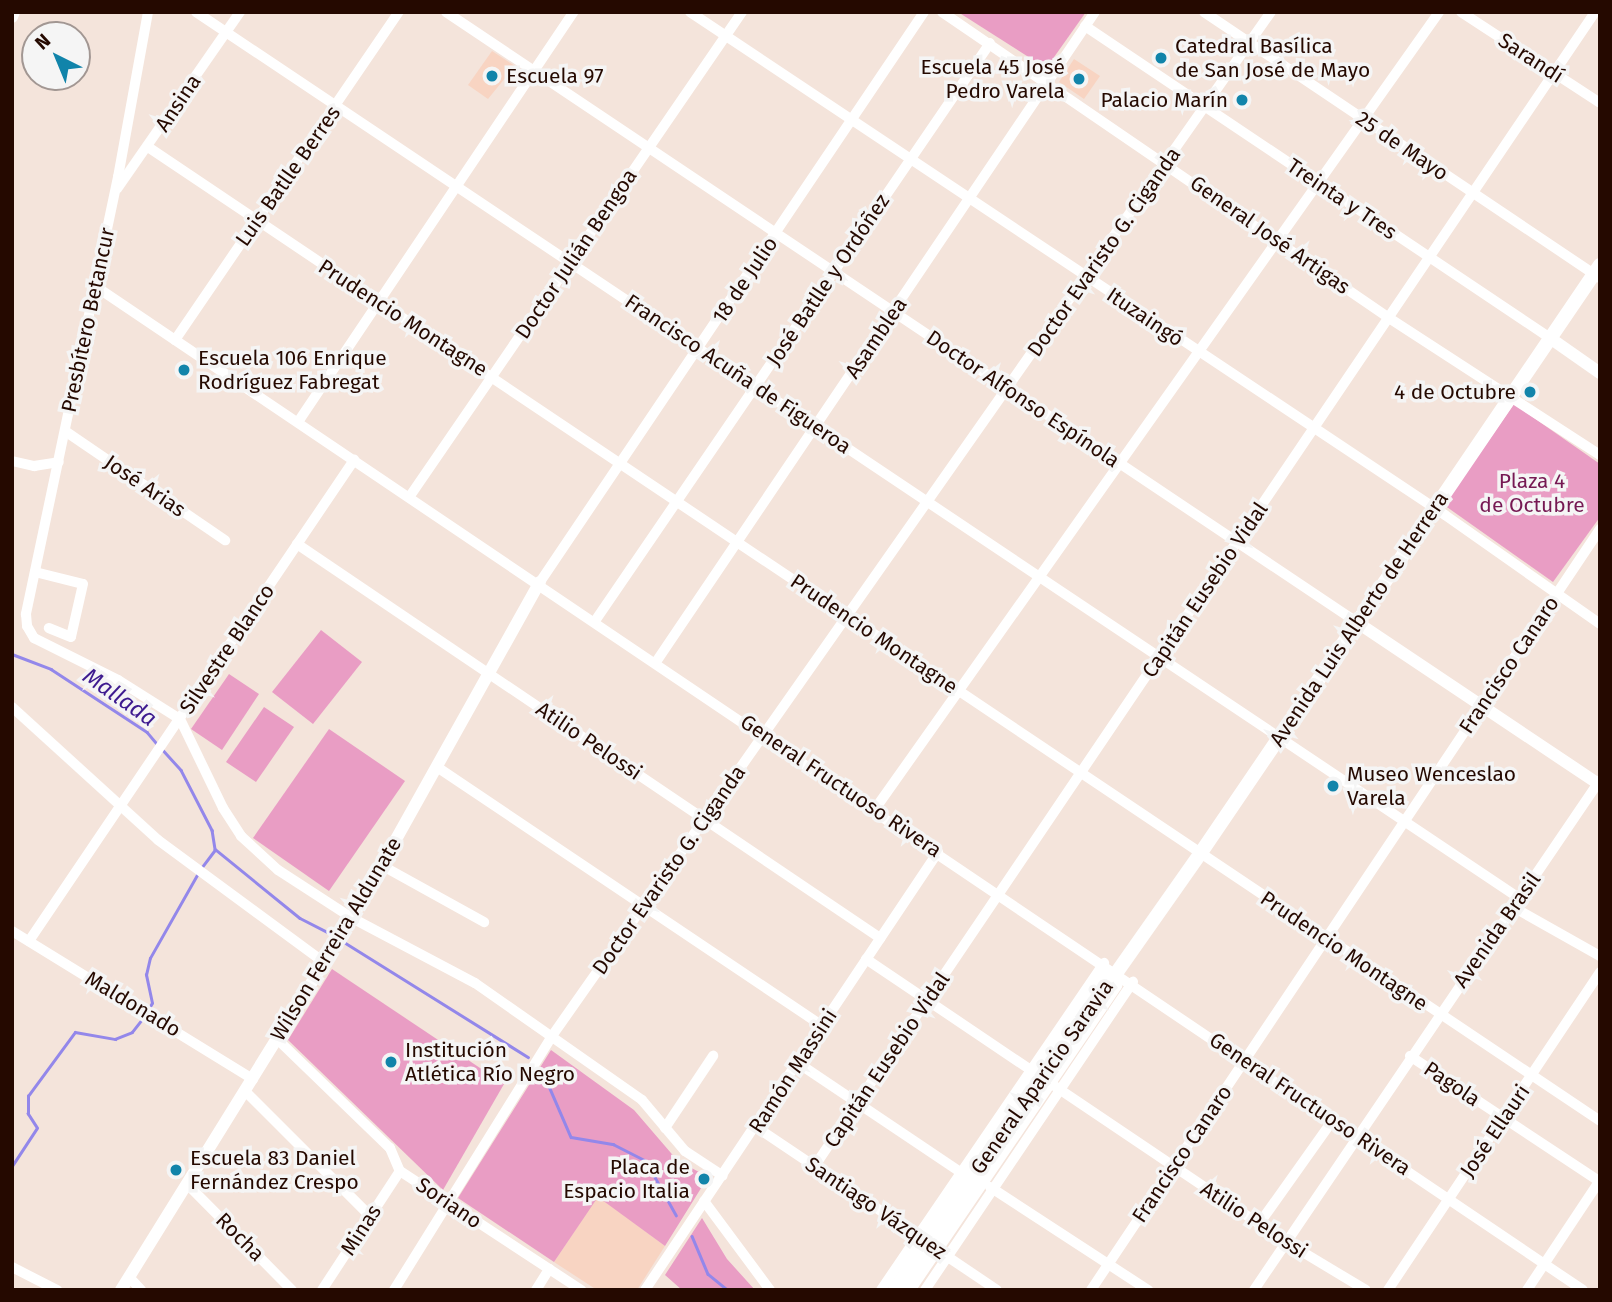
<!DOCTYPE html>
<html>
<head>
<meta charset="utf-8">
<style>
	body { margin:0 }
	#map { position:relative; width:1612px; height:1302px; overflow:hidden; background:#f4e4db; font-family:"Fira Sans",sans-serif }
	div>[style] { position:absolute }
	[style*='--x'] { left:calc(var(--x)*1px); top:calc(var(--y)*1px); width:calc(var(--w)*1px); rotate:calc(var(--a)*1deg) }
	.built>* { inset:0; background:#f8d4c2 }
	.green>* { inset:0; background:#e99dc4 }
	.stream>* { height:2.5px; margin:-1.25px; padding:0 1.25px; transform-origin:1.25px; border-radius:1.25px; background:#9387ea }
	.minor>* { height:10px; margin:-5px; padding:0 5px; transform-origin:5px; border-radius:5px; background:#fff }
	.tertiary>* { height:12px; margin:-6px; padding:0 6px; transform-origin:6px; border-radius:6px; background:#fff }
	.secondary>* { height:14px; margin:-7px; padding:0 7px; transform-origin:7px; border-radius:7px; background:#fff }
	.dots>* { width:19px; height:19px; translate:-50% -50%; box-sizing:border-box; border:4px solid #f5f5f5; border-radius:50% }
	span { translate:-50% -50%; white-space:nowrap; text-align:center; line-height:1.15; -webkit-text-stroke:7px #f5f5f5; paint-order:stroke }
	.poi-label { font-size:21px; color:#250900 }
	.left { translate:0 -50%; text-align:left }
	.right { translate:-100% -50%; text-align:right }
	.street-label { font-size:21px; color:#250900 }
	.park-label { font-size:21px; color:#761953 }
	.water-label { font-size:23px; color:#3e1b8f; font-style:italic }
	.frame { position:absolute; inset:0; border:14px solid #250900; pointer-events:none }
	.north { position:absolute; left:21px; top:21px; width:70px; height:70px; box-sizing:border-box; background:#f5f5f5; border:2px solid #a29793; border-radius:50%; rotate:317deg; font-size:19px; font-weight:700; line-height:28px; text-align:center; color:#250900 }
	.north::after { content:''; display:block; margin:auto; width:24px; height:32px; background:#1184aa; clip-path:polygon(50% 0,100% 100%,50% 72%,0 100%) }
</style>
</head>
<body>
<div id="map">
	<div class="built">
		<i style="clip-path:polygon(492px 51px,515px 66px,488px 99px,468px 85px)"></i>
		<i style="clip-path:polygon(1074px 59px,1100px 76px,1084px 99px,1059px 82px)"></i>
		<i style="clip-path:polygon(598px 1196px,665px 1246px,637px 1290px,597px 1290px,554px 1262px)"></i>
	</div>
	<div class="green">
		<i style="clip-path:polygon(958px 12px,1086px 12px,1052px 60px,1041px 65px)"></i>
		<i style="clip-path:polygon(1514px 404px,1600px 464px,1600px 517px,1553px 582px,1444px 505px)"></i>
		<i style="clip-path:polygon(321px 630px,362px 662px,313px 724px,272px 692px)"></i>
		<i style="clip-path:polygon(229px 674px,259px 694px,222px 750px,191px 729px)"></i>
		<i style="clip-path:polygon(264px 707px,294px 727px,256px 782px,226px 762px)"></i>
		<i style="clip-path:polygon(329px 729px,405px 781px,329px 891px,253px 838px)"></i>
		<i style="clip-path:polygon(332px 969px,504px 1084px,443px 1190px,288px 1040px)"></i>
		<i style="clip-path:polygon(551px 1050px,634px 1110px,677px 1160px,708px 1177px,665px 1246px,598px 1197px,554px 1262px,458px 1198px)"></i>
		<i style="clip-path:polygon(702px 1218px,727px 1259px,755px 1290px,682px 1290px,665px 1275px)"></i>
	</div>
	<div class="stream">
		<i style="--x:12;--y:654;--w:42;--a:21"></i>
		<i style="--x:51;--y:669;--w:115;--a:33.3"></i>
		<i style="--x:147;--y:732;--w:17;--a:50"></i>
		<i style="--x:163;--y:750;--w:27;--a:48"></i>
		<i style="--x:181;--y:770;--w:68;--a:62.7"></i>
		<i style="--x:212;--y:830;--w:19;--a:81"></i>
		<i style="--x:215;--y:849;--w:109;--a:39.1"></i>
		<i style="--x:300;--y:918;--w:36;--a:27"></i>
		<i style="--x:202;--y:867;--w:21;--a:-53"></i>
		<i style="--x:344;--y:942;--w:217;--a:32"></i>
		<i style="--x:542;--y:1070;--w:73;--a:66.6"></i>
		<i style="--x:571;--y:1137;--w:43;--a:9.5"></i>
		<i style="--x:613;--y:1144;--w:37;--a:27"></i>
		<i style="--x:646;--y:1161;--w:62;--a:60.9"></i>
		<i style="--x:12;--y:1166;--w:45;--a:-56.7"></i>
		<i style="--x:37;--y:1128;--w:17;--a:-123"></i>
		<i style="--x:28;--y:1114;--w:18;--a:-90"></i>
		<i style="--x:28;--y:1096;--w:79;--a:-53.7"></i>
		<i style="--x:75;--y:1032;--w:41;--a:9.9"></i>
		<i style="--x:115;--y:1039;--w:18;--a:-22"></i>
		<i style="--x:132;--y:1032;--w:18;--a:-52"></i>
		<i style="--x:143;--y:1018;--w:17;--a:-59"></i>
		<i style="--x:152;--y:1003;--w:29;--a:-102"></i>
		<i style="--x:146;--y:975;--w:17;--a:-77"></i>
		<i style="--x:150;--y:958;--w:98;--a:-60.5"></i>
		<i style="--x:692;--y:1236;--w:41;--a:67.2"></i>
		<i style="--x:708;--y:1274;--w:26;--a:39"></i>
	</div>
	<div class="minor">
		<i style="--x:148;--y:12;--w:168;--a:100.3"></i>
		<i style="--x:118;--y:177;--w:447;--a:101.9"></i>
		<i style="--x:26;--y:614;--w:12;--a:85"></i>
		<i style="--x:27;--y:626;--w:14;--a:60"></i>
		<i style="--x:34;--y:638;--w:94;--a:26.6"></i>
		<i style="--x:118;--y:680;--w:73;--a:32.2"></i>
		<i style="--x:180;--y:719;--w:99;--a:64.2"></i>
		<i style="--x:223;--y:808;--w:33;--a:57"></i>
		<i style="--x:241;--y:836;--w:50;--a:42.6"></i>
		<i style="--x:278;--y:870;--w:88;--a:33"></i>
		<i style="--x:352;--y:918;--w:139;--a:27.9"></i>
		<i style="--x:475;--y:983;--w:204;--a:35"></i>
		<i style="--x:642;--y:1100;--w:67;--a:49.9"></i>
		<i style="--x:685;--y:1151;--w:45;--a:33.3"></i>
		<i style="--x:196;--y:12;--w:1592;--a:33.81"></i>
		<i style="--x:446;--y:12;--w:1098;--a:33.82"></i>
		<i style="--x:690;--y:12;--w:907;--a:33.67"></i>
		<i style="--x:1445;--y:515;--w:189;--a:35.1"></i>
		<i style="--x:942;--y:12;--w:542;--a:34.39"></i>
		<i style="--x:1389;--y:318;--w:252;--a:33"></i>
		<i style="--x:1204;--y:12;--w:476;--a:33.9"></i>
		<i style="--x:1461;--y:12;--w:166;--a:33.2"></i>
		<i style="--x:1085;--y:26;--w:560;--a:33.86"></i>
		<i style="--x:148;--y:147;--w:1748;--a:33.85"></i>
		<i style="--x:117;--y:189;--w:216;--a:-55.2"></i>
		<i style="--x:95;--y:286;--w:1795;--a:34.01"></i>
		<i style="--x:175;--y:340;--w:397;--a:-55.7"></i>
		<i style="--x:298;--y:422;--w:494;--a:-56.1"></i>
		<i style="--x:65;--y:431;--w:194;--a:34.3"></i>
		<i style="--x:12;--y:461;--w:23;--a:13"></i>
		<i style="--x:34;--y:466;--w:25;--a:-9"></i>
		<i style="--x:410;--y:496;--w:587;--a:-55.55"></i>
		<i style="--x:297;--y:544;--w:704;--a:34.05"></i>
		<i style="--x:35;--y:572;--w:49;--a:14"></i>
		<i style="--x:83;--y:584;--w:54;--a:102.8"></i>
		<i style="--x:71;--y:637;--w:24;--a:-158"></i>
		<i style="--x:540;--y:582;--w:687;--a:-56.03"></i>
		<i style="--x:595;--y:621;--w:700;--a:-55.65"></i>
		<i style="--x:656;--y:662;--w:784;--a:-55.97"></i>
		<i style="--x:12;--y:707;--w:197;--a:42.3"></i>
		<i style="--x:158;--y:840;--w:207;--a:36.4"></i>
		<i style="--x:437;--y:767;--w:464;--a:33.9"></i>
		<i style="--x:875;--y:809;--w:976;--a:-54.71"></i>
		<i style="--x:381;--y:865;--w:118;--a:29"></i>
		<i style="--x:1513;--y:907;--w:100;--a:29.4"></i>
		<i style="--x:12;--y:931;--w:283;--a:31.6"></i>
		<i style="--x:29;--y:941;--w:581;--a:-55.95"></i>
		<i style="--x:866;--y:959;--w:506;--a:33.97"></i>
		<i style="--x:1286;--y:1242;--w:93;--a:31"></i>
		<i style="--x:277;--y:1039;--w:157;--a:44"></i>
		<i style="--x:390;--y:1148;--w:25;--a:67"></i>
		<i style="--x:400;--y:1171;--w:217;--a:33.3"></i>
		<i style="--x:1410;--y:1056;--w:227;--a:33.5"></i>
		<i style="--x:798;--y:1063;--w:202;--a:33.9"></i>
		<i style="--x:245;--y:1091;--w:177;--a:45"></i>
		<i style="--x:756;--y:1127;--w:199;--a:33.9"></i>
		<i style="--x:665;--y:1128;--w:87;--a:-56.3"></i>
		<i style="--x:814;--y:1167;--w:1394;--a:-55.93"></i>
		<i style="--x:188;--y:1185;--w:148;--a:45.3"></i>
		<i style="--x:990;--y:1187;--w:189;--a:33.1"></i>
		<i style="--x:704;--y:1201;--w:111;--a:53.4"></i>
		<i style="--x:1259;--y:1224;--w:128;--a:-54.6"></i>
		<i style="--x:942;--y:1253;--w:66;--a:33.9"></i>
		<i style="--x:12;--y:1267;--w:51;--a:27.1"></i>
		<i style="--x:129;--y:1277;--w:18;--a:47"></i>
		<i style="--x:322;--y:1290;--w:142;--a:-56.8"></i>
		<i style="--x:394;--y:1290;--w:299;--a:-58.1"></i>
		<i style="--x:552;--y:1036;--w:1251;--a:-54.93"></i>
		<i style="--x:536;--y:1290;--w:25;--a:-58"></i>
		<i style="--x:645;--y:1290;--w:527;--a:-56.22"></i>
		<i style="--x:881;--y:1290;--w:396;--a:-55.7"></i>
		<i style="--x:925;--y:1290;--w:372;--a:-56"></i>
		<i style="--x:1091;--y:1290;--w:916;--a:-56.22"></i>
		<i style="--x:1254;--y:1290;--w:616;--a:-55.85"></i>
		<i style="--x:1388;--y:1290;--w:382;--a:-56.3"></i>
		<i style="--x:1527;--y:1290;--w:132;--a:-56.4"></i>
	</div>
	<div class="tertiary">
		<i style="--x:12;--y:17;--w:5;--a:-68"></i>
		<i style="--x:1550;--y:338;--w:61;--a:35"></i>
		<i style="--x:1358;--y:623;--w:291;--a:33.8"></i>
		<i style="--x:121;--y:1290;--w:438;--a:-58.2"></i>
		<i style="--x:352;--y:918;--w:385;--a:-60.8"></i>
	</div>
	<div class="secondary">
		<i style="--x:895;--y:1290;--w:375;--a:-56"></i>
		<i style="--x:1105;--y:979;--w:14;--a:-30"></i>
		<i style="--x:1117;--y:972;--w:144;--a:-54.9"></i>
		<i style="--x:1200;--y:854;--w:712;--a:-55.82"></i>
		<i style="--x:908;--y:1290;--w:369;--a:-55.8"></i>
		<i style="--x:1115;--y:985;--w:13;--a:-81"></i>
	</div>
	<div class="dots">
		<i style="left:1161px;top:58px;background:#1184aa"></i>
		<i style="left:492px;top:76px;background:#1184aa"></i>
		<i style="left:1079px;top:79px;background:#1184aa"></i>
		<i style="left:1242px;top:100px;background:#1184aa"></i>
		<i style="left:184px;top:370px;background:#1184aa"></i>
		<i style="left:1530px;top:392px;background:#1184aa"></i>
		<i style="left:1333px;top:786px;background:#1184aa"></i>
		<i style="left:391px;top:1062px;background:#1184aa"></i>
		<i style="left:176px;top:1170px;background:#1184aa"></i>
		<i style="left:704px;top:1179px;background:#1184aa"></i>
	</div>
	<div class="poi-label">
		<span class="left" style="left:1175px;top:58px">Catedral Basílica<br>de San José de Mayo</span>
		<span class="right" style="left:1065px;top:79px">Escuela 45 José<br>Pedro Varela</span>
		<span class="left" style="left:506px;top:76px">Escuela 97</span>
		<span class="right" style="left:1228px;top:100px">Palacio Marín</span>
		<span class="left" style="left:198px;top:370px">Escuela 106 Enrique<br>Rodríguez Fabregat</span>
		<span class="right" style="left:1516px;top:392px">4 de Octubre</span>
		<span class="left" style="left:1347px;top:786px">Museo Wenceslao<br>Varela</span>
		<span class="left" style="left:405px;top:1062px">Institución<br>Atlética Río Negro</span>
		<span class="left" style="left:190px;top:1170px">Escuela 83 Daniel<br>Fernández Crespo</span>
		<span class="right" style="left:690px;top:1179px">Placa de<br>Espacio Italia</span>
	</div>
	<div class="street-label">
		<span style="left:1531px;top:58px;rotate:33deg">Sarandí</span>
		<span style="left:178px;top:103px;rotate:-56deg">Ansina</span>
		<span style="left:1402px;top:146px;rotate:34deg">25 de Mayo</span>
		<span style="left:288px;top:176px;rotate:-55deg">Luis Batlle Berres</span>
		<span style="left:1342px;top:199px;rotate:34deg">Treinta y Tres</span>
		<span style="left:1270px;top:235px;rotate:35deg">General José Artigas</span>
		<span style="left:1104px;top:252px;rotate:-55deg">Doctor Evaristo G. Ciganda</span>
		<span style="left:576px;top:254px;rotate:-56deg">Doctor Julián Bengoa</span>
		<span style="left:745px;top:280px;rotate:-56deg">18 de Julio</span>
		<span style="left:828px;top:280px;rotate:-56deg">José Batlle y Ordóñez</span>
		<span style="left:1145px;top:317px;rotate:34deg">Ituzaingó</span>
		<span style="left:403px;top:318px;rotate:33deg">Prudencio Montagne</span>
		<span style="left:88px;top:320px;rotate:-78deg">Presbítero Betancur</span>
		<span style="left:876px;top:338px;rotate:-56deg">Asamblea</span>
		<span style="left:738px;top:374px;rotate:34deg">Francisco Acuña de Figueroa</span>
		<span style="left:1023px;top:399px;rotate:34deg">Doctor Alfonso Espínola</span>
		<span style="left:145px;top:486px;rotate:34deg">José Arias</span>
		<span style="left:1205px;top:590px;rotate:-56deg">Capitán Eusebio Vidal</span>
		<span style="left:1359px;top:619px;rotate:-56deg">Avenida Luis Alberto de Herrera</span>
		<span style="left:874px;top:634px;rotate:34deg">Prudencio Montagne</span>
		<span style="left:227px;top:649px;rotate:-56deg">Silvestre Blanco</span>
		<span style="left:1509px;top:665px;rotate:-56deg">Francisco Canaro</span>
		<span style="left:589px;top:741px;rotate:34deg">Atilio Pelossi</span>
		<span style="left:841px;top:786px;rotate:34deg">General Fructuoso Rivera</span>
		<span style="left:669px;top:870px;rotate:-55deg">Doctor Evaristo G. Ciganda</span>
		<span style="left:1497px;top:930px;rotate:-55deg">Avenida Brasil</span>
		<span style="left:336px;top:939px;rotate:-59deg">Wilson Ferreira Aldunate</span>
		<span style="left:1344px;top:951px;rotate:34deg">Prudencio Montagne</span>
		<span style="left:133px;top:1004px;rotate:31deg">Maldonado</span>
		<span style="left:887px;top:1060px;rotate:-56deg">Capitán Eusebio Vidal</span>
		<span style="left:793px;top:1071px;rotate:-57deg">Ramón Massini</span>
		<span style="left:1042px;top:1077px;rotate:-55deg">General Aparicio Saravia</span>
		<span style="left:1452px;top:1084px;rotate:34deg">Pagola</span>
		<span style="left:1310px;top:1104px;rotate:34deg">General Fructuoso Rivera</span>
		<span style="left:1495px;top:1131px;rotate:-56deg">José Ellauri</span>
		<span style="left:1182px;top:1154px;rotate:-56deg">Francisco Canaro</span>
		<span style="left:449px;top:1203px;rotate:34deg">Soriano</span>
		<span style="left:876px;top:1208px;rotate:34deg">Santiago Vázquez</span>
		<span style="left:1254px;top:1220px;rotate:33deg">Atilio Pelossi</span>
		<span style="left:361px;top:1230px;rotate:-57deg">Minas</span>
		<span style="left:240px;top:1237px;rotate:45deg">Rocha</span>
	</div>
	<div class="park-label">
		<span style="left:1532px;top:493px">Plaza 4<br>de Octubre</span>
	</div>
	<div class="water-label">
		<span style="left:120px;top:697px;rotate:35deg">Mallada</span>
	</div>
	<div class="frame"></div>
	<div class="north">N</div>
</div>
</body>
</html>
